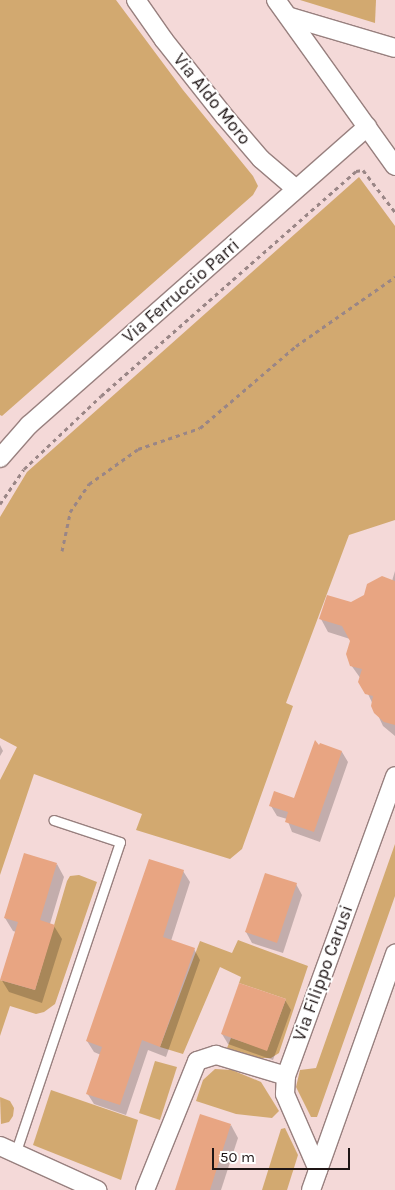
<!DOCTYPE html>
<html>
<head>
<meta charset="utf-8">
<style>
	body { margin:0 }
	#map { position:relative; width:395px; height:1190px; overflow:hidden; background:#f4d9d8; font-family:Karla,sans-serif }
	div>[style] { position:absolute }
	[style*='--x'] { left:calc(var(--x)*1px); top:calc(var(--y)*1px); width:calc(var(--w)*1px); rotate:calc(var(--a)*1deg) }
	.green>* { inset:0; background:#d2a970 }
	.shadow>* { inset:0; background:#0003 }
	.building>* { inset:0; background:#e8a582 }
	.path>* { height:3px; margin-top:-1.5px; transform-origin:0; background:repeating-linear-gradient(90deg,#9a8686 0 4px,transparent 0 8px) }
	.roads { filter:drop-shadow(1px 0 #98807f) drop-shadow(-1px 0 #98807f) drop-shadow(0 1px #98807f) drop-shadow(0 -1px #98807f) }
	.service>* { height:9px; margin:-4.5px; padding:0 4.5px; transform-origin:4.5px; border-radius:4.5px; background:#fff }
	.minor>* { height:18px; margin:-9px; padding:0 9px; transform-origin:9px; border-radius:9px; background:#fff }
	span { translate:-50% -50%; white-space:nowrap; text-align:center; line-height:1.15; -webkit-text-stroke:4px #fff; paint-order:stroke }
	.street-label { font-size:18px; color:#1e1515 }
	.scale { position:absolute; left:212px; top:1148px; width:138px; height:22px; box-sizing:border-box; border:2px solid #1e1515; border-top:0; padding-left:6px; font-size:15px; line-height:18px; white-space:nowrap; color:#1e1515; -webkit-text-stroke:4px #fff; paint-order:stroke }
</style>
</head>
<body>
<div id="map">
	<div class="green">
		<i style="clip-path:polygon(0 0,116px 0,183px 90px,253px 176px,258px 186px,253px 195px,2px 416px,0 415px)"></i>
		<i style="clip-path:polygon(300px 0,376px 0,375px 23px)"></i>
		<i style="clip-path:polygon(359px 177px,395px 226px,395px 520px,349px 535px,286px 703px,293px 706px,242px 849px,230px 859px,136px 830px,142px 814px,34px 774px,0 875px,0 780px,17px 747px,0 738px,0 517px,27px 472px)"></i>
		<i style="clip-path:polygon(395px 844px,395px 896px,317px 1117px,311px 1117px,296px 1087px,300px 1070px,316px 1068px)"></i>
		<i style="clip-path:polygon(79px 875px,97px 882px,55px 1004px,44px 1012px,36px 1014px,10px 1006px,0 1036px,0 980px,35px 990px,67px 881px,70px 876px)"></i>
		<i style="clip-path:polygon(238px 940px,308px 966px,279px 1053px,271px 1058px,257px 1058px,227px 1048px,231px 1038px,267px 1050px,286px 999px,239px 983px,241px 977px,220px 967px,183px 1054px,160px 1047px,200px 941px,232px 953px)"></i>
		<i style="clip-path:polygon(155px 1061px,177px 1067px,160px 1120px,139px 1113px)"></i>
		<i style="clip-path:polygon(215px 1069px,232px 1070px,261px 1082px,279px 1111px,272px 1118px,236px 1114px,196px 1101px,203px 1080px)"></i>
		<i style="clip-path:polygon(51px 1090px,138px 1120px,121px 1180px,33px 1145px)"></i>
		<i style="clip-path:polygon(0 1097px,10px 1101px,14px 1108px,13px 1116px,9px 1122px,1px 1124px)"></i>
		<i style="clip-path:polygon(285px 1128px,298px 1155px,287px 1190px,262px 1190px,281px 1129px)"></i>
	</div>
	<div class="shadow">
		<i style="clip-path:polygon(395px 571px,395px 736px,383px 726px,361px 679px,351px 665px,350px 639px,328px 632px,321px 619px,392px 581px)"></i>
		<i style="clip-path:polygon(0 745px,3px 751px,0 756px)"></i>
		<i style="clip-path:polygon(319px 747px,342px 752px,348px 762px,320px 842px,292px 832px,287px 819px,277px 816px,271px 806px,295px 800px)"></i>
		<i style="clip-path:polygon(57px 864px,64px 877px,50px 924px,54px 926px,62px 939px,42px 1003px,9px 992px,1px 979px,16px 932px,13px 931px,5px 918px)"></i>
		<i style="clip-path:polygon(183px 871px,190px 882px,171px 941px,194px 949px,200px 960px,166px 1057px,148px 1050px,126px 1115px,94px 1104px,87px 1093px,101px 1055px,94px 1052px,87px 1041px)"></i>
		<i style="clip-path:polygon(296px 884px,302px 895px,283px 953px,252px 943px,246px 932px)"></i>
		<i style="clip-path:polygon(285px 1000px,291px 1010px,273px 1060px,228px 1044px,222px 1034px)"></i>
		<i style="clip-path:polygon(231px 1125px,238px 1138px,221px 1190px,176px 1190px)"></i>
	</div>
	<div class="building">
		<i style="clip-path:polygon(382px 576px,395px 581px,395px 725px,384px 722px,374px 713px,371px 706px,373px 696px,365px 694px,358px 682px,362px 669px,350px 666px,346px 654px,350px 641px,342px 626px,319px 619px,327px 595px,351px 602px,364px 595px,367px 584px)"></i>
		<i style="clip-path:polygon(315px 740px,319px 745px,320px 743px,342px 751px,314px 832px,285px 822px,288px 812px,269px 806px,274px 791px,294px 798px)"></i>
		<i style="clip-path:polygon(24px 853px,57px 863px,40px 920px,55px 925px,35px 990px,0 980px,18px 922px,4px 918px)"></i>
		<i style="clip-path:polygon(149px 859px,184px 870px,163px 937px,195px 948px,160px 1047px,142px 1040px,120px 1105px,86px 1094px,102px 1047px,86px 1041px)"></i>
		<i style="clip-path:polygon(265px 873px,297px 883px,277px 943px,245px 932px)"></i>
		<i style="clip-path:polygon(239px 983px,286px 999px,267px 1051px,221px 1034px)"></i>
		<i style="clip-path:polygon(200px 1114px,231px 1124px,210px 1190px,175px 1190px)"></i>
	</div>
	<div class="path">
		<i style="--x:0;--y:504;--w:42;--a:-55.6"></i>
		<i style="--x:24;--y:469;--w:106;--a:-43.5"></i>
		<i style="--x:101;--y:396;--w:340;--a:-41.4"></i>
		<i style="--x:356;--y:171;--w:7;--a:-8"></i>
		<i style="--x:363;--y:170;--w:53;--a:52.7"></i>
		<i style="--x:62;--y:551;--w:40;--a:-78"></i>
		<i style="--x:70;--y:512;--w:34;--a:-56"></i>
		<i style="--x:89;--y:484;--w:60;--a:-35.5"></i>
		<i style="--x:138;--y:449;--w:65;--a:-18.7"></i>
		<i style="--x:200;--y:428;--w:126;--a:-40.5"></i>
		<i style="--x:296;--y:346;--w:121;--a:-34.9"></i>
	</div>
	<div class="roads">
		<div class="service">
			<i style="--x:15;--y:1154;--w:329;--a:-71.4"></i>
			<i style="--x:120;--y:842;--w:70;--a:-161.6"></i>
		</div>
		<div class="minor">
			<i style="--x:136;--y:0;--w:49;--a:55"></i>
			<i style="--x:164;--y:40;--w:98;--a:51.6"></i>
			<i style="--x:225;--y:117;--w:55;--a:49.4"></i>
			<i style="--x:261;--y:159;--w:46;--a:40.6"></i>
			<i style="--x:276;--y:0;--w:204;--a:54.4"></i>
			<i style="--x:290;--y:17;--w:109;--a:16.4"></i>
			<i style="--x:0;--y:458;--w:44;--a:-48.7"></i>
			<i style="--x:29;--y:425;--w:451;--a:-41.4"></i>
			<i style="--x:0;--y:1146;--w:107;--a:24.4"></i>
			<i style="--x:318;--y:1170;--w:83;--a:-113.5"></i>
			<i style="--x:285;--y:1094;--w:18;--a:-87"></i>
			<i style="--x:286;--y:1076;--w:319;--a:-70"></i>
			<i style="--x:145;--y:1190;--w:139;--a:-68"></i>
			<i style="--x:197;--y:1061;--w:20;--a:-18"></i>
			<i style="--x:216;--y:1055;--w:73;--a:16.7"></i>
			<i style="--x:311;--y:1190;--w:251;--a:-70.4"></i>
		</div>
	</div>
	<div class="street-label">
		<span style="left:212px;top:99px;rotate:51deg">Via Aldo Moro</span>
		<span style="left:181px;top:291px;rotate:-41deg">Via Ferruccio Parri</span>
		<span style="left:323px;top:973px;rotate:-70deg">Via Filippo Carusi</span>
	</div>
	<div class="scale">50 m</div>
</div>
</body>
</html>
